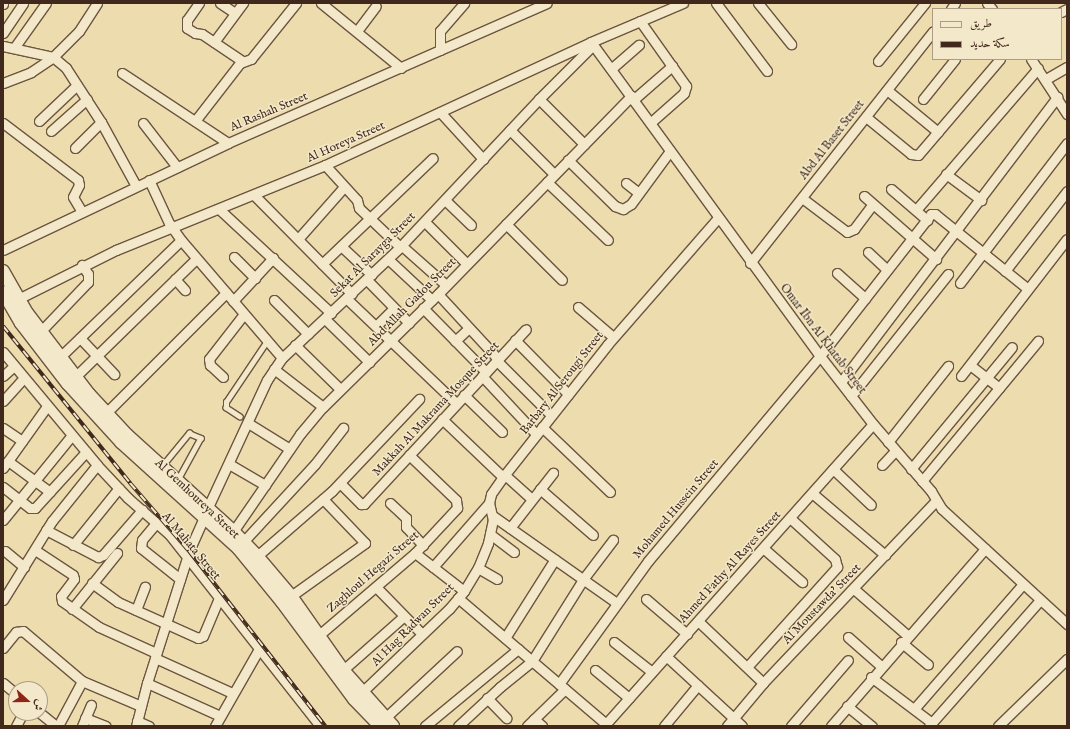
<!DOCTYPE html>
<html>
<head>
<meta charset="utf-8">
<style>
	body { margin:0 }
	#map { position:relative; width:1070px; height:729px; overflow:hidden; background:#edddae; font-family:"IM FELL English",Amiri,serif }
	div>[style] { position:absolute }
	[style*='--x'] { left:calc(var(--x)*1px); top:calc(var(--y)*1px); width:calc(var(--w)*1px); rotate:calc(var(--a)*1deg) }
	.roads { filter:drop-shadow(1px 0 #6c5541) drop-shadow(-1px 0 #6c5541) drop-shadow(0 1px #6c5541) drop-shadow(0 -1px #6c5541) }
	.lane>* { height:4.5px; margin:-2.25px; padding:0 2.25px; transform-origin:2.25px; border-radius:2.25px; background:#f3e9ca }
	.street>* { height:9px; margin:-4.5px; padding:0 4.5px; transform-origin:4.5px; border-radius:4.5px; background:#f3e9ca }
	.secondary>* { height:12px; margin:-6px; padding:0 6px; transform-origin:6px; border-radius:6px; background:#f3e9ca }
	.rail>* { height:4px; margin-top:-2px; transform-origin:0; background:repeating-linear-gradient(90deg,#f3e9ca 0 8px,#41281d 0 16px); box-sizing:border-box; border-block:1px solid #41281d }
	span { translate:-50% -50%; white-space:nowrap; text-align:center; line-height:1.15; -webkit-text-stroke:3px #f3e9ca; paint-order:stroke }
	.street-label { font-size:12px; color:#41281d }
	.frame { position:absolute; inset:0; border:4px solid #41281d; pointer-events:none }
	.legend { position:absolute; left:932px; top:8px; width:130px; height:52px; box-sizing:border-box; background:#f3e9ca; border:1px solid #ac9c85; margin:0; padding:5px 7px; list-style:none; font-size:12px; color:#41281d }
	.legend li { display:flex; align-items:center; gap:8px; height:20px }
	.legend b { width:20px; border:1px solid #ac9c85 }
	.north { position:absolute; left:8px; top:681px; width:40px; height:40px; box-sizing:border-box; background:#f3e9ca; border:1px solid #ac9c85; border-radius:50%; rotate:111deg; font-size:11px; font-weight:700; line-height:16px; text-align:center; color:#41281d }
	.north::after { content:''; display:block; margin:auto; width:14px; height:18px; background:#8f2418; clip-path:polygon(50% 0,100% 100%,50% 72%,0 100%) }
</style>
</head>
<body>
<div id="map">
	<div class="roads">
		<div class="lane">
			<i style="--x:240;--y:417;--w:17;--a:-147"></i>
			<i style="--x:226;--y:408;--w:6;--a:-90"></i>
			<i style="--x:226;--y:402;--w:73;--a:-56.1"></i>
			<i style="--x:162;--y:466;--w:43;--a:-50.7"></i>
			<i style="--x:189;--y:433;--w:13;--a:23"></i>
			<i style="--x:201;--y:438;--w:48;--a:118.7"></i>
		</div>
		<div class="street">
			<i style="--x:199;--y:3;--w:21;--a:125"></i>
			<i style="--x:187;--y:20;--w:8;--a:90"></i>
			<i style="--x:187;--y:28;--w:9;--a:32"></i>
			<i style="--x:195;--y:33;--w:7;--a:8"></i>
			<i style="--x:202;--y:34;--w:48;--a:34"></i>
			<i style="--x:220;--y:3;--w:18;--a:34"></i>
			<i style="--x:321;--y:3;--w:103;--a:39.1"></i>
			<i style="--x:716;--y:3;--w:85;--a:53.1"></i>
			<i style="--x:758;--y:3;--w:53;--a:51.2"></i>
			<i style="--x:987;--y:3;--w:8;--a:50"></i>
			<i style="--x:3;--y:4;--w:1;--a:-90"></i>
			<i style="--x:951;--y:9;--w:7;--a:-56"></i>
			<i style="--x:1061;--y:12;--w:7;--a:-27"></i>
			<i style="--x:640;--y:21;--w:80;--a:54.7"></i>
			<i style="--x:686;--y:86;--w:7;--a:106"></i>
			<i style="--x:684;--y:93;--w:45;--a:138.6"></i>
			<i style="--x:357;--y:31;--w:31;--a:-53"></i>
			<i style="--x:3;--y:33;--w:36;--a:-56"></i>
			<i style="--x:214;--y:42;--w:49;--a:-53.4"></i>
			<i style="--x:591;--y:42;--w:389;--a:53.9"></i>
			<i style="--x:820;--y:356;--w:86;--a:52.1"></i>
			<i style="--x:873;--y:424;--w:89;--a:49.1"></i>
			<i style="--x:931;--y:491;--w:21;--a:59"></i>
			<i style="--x:942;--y:509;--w:170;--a:42.6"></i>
			<i style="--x:3;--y:46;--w:51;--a:12.4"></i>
			<i style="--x:53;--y:57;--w:17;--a:40"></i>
			<i style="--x:66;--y:68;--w:64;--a:57.1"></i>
			<i style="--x:101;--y:122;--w:73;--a:61.3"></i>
			<i style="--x:14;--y:48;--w:55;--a:-54.6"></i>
			<i style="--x:440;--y:50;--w:19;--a:-90"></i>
			<i style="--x:440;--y:31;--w:37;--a:-49"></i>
			<i style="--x:1031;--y:59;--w:66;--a:56.8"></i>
			<i style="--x:878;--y:61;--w:75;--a:-51"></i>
			<i style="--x:611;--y:69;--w:37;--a:-41"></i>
			<i style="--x:122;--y:73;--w:127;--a:33.4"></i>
			<i style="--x:1046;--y:79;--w:24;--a:-30"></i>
			<i style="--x:3;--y:83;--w:30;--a:-21"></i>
			<i style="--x:31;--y:72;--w:27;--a:-34"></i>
			<i style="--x:53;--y:57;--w:37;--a:-45"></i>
			<i style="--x:79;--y:31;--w:33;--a:-57"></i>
			<i style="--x:887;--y:90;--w:66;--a:39.5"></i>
			<i style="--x:539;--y:99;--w:64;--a:45"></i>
			<i style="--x:923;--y:99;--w:51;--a:-51.3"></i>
			<i style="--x:633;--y:100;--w:52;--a:-41.1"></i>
			<i style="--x:440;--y:112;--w:64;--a:47.5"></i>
			<i style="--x:866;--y:117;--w:58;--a:39.4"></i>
			<i style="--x:911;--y:154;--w:7;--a:8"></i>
			<i style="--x:918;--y:155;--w:126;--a:-49.5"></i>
			<i style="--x:39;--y:121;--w:52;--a:-43.5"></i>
			<i style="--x:195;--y:121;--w:73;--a:-52.2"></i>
			<i style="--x:240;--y:63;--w:12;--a:-20"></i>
			<i style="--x:251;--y:59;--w:72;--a:-51.2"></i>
			<i style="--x:3;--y:123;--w:94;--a:37.2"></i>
			<i style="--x:78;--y:180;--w:5;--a:79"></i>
			<i style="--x:79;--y:185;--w:13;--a:117"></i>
			<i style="--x:73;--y:197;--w:17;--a:59"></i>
			<i style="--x:143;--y:123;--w:56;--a:52.3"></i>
			<i style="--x:510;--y:130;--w:62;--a:45"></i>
			<i style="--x:51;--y:131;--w:48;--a:-41.6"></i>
			<i style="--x:75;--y:148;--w:37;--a:-45"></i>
			<i style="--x:568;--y:160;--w:66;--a:44.4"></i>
			<i style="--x:615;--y:206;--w:9;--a:21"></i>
			<i style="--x:623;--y:209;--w:9;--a:-32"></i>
			<i style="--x:631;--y:204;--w:66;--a:-53.7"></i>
			<i style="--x:325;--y:165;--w:47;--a:47.6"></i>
			<i style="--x:357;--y:200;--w:8;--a:76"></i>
			<i style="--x:359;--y:208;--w:57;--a:43.6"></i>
			<i style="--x:946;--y:174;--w:44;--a:36.6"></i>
			<i style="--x:149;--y:180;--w:47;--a:65.1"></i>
			<i style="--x:169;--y:223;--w:21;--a:55"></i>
			<i style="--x:181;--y:240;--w:155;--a:49.4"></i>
			<i style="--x:547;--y:182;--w:84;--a:43.6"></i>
			<i style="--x:626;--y:183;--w:16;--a:38"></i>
			<i style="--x:891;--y:189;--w:48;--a:40.7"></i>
			<i style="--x:254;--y:195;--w:139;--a:45.3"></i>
			<i style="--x:864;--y:196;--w:96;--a:41.2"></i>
			<i style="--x:802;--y:198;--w:56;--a:37.1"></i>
			<i style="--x:847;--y:232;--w:8;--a:-23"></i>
			<i style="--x:854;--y:229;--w:31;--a:-53"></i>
			<i style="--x:445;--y:200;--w:36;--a:44"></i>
			<i style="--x:219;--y:209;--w:153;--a:42.9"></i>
			<i style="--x:916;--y:210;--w:187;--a:-49.3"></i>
			<i style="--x:425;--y:222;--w:59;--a:45"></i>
			<i style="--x:506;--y:224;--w:79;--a:45"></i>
			<i style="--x:298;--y:239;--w:69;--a:-48.5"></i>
			<i style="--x:341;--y:246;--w:42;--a:43.1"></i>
			<i style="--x:402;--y:246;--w:59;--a:41.6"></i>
			<i style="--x:3;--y:250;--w:249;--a:-25.4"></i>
			<i style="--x:228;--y:143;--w:348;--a:-23.7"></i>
			<i style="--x:868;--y:252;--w:26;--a:43"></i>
			<i style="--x:234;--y:257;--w:30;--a:45"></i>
			<i style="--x:388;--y:259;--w:60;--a:43"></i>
			<i style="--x:750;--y:263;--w:295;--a:-51.7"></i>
			<i style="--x:322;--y:264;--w:153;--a:-43.7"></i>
			<i style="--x:1005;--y:271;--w:101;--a:-52.2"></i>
			<i style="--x:837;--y:273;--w:38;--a:42"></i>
			<i style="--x:175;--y:279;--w:15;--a:48"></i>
			<i style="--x:367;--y:280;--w:60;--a:45.7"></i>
			<i style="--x:960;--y:283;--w:176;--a:-52.6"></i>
			<i style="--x:438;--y:294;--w:88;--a:47.3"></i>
			<i style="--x:18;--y:299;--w:110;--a:-26.6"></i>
			<i style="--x:116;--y:250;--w:226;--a:-22.1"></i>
			<i style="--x:325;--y:165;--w:293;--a:-24.8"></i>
			<i style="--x:591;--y:42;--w:100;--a:-23"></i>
			<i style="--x:347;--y:299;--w:151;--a:43.7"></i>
			<i style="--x:274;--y:300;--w:48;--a:45"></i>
			<i style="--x:233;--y:301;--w:59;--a:-47.1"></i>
			<i style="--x:578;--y:307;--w:46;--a:40.6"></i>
			<i style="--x:423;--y:308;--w:90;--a:45.5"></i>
			<i style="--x:325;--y:319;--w:62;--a:44.3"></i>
			<i style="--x:376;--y:326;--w:25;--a:-45"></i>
			<i style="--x:40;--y:332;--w:69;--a:-46.2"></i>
			<i style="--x:88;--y:282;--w:8;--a:-90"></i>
			<i style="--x:88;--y:274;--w:11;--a:-124"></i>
			<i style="--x:80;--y:338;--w:50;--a:46.6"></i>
			<i style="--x:515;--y:340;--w:76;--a:45.5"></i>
			<i style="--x:455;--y:341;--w:19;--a:-43"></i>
			<i style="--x:295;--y:345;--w:63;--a:44.4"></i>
			<i style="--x:3;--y:352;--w:147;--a:50.2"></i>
			<i style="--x:97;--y:465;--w:45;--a:46.8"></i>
			<i style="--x:128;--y:498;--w:55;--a:41.3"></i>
			<i style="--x:169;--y:534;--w:244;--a:51.8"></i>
			<i style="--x:60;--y:357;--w:168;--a:-44"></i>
			<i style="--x:496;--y:360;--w:78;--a:45"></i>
			<i style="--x:970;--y:365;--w:37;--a:38"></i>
			<i style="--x:274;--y:369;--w:62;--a:37.8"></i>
			<i style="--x:3;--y:376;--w:15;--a:-42"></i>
			<i style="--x:482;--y:376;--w:79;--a:47"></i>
			<i style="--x:961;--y:376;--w:173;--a:-52.3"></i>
			<i style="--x:75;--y:377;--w:169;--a:-44.3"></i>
			<i style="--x:223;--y:377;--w:18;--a:-137"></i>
			<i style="--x:210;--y:365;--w:6;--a:-99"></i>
			<i style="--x:209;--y:359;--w:57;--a:-52.1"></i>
			<i style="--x:841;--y:382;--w:358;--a:-52.8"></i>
			<i style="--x:464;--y:395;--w:53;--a:44.2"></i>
			<i style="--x:851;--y:396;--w:156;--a:-51.5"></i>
			<i style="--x:3;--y:401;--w:31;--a:-48"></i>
			<i style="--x:106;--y:413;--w:170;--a:-45"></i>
			<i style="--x:442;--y:419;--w:84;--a:43.6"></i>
			<i style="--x:248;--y:423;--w:49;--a:31.8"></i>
			<i style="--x:542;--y:427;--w:94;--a:43.7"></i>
			<i style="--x:3;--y:428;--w:23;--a:34"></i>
			<i style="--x:888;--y:442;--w:97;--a:-51.7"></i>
			<i style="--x:8;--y:461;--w:52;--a:36.4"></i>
			<i style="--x:229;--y:464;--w:42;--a:30.3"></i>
			<i style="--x:882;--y:465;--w:19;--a:-47"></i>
			<i style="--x:3;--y:468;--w:76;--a:-54.6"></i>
			<i style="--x:833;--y:469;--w:52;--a:43.5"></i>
			<i style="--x:911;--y:469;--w:158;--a:-50.4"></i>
			<i style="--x:505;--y:475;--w:36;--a:42"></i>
			<i style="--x:922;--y:481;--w:182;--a:-50.4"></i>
			<i style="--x:340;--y:483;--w:30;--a:45"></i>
			<i style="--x:361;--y:504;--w:3;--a:0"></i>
			<i style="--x:364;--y:504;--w:238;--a:-47.2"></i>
			<i style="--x:3;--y:487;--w:34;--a:38"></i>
			<i style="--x:30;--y:508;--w:5;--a:0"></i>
			<i style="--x:35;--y:508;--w:76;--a:-47.7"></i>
			<i style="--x:540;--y:489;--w:70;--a:41"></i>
			<i style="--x:812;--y:493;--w:96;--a:40.3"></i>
			<i style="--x:390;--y:503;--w:22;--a:43"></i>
			<i style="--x:406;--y:518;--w:9;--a:90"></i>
			<i style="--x:406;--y:527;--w:25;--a:47"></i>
			<i style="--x:208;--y:507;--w:140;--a:-65.1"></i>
			<i style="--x:267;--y:380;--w:27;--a:-56"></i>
			<i style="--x:282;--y:358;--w:162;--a:-43.2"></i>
			<i style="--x:400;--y:247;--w:203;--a:-46.8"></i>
			<i style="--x:539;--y:99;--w:76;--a:-45"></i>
			<i style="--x:493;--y:516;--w:151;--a:35.1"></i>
			<i style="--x:3;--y:520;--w:109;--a:-50.9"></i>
			<i style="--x:157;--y:522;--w:23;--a:130"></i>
			<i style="--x:142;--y:540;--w:8;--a:97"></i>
			<i style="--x:141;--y:548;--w:50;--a:38.5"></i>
			<i style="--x:510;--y:528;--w:70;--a:-52"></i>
			<i style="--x:46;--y:530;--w:59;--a:27.4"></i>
			<i style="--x:98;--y:557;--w:5;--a:-22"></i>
			<i style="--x:103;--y:555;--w:60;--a:-49.1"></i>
			<i style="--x:490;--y:534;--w:30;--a:37"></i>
			<i style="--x:230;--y:536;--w:124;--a:-55.5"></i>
			<i style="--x:300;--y:434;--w:35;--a:-50"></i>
			<i style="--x:323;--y:407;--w:161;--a:-44.5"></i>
			<i style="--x:438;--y:294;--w:277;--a:-45.7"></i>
			<i style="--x:243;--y:542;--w:106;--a:-47.3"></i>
			<i style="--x:315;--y:464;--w:46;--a:-52.1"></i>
			<i style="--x:73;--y:545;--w:73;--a:-51.1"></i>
			<i style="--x:763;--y:548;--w:52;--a:41.1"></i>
			<i style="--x:35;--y:550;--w:45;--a:33.3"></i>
			<i style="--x:73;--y:575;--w:4;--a:76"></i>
			<i style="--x:74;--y:579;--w:21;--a:127"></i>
			<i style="--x:61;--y:596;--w:5;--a:79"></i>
			<i style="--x:62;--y:601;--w:45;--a:35.1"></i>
			<i style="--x:99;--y:627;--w:63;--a:24.5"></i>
			<i style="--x:5;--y:551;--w:25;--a:40"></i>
			<i style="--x:415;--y:553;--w:62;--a:37.8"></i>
			<i style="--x:257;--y:556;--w:99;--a:-40.9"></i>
			<i style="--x:332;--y:491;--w:127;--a:-46.6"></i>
			<i style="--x:433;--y:567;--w:85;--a:-48.8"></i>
			<i style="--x:489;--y:503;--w:9;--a:-77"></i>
			<i style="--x:491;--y:494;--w:21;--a:-55"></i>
			<i style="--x:503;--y:477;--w:169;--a:-51.7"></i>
			<i style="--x:608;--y:344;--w:167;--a:-48.9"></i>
			<i style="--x:478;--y:568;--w:22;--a:30"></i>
			<i style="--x:92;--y:583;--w:32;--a:36"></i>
			<i style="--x:118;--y:602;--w:88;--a:24.2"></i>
			<i style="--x:198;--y:638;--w:5;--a:-22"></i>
			<i style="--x:203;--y:636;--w:41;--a:-67.2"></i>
			<i style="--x:376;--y:587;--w:66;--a:45.6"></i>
			<i style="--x:854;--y:589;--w:72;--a:41"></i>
			<i style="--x:291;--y:596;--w:91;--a:-35.6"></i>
			<i style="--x:365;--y:543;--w:61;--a:-133.7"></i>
			<i style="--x:458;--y:598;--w:194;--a:40.4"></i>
			<i style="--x:646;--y:599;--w:54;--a:40.5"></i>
			<i style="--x:3;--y:600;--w:93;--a:-58.2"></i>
			<i style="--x:52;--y:521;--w:72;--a:-51.2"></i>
			<i style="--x:72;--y:609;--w:72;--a:-51.2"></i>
			<i style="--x:136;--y:610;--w:25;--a:-69"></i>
			<i style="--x:698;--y:621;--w:90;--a:43.6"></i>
			<i style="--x:319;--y:635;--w:126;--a:-40.5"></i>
			<i style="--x:415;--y:553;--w:62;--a:-47"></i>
			<i style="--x:457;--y:508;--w:8;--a:-97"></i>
			<i style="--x:456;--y:500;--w:65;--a:-136.2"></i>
			<i style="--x:848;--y:637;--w:44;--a:41.3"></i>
			<i style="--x:505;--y:638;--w:93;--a:-57.7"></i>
			<i style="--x:614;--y:642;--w:48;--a:38.3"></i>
			<i style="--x:901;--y:642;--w:35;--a:40"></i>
			<i style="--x:3;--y:648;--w:21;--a:-51"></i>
			<i style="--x:16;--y:632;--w:7;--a:-8"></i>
			<i style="--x:23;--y:631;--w:77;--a:40.3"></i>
			<i style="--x:82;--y:681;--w:64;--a:23"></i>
			<i style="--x:666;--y:656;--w:103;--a:42.6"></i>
			<i style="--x:155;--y:658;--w:85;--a:24.4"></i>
			<i style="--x:747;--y:667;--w:135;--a:-48"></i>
			<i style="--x:837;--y:567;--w:8;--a:-104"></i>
			<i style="--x:835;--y:559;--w:61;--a:-137.7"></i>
			<i style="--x:343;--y:670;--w:81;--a:-41.5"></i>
			<i style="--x:595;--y:670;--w:44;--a:39.5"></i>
			<i style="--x:871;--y:677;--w:76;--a:37"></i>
			<i style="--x:3;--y:683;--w:17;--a:40"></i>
			<i style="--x:147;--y:683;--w:80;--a:24.3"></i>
			<i style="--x:559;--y:684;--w:152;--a:-54.1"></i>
			<i style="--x:648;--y:561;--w:268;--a:-50"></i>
			<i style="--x:820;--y:356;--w:180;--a:-52"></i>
			<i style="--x:931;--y:214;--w:4;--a:0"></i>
			<i style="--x:935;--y:214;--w:119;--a:38.9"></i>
			<i style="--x:362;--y:692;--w:120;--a:-43.7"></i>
			<i style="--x:449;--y:609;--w:23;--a:-50"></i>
			<i style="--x:464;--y:591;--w:27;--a:-59"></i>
			<i style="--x:478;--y:568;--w:27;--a:-68"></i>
			<i style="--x:488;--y:543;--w:24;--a:-78"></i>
			<i style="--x:493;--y:520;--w:17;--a:-103"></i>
			<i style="--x:487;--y:698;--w:28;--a:46"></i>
			<i style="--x:847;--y:706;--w:32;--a:39"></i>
			<i style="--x:914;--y:709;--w:166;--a:-48.9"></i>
			<i style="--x:40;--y:713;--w:21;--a:39"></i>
			<i style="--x:85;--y:718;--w:22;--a:21"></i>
			<i style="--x:385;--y:718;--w:98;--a:-42.9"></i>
			<i style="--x:534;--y:719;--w:11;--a:41"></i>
			<i style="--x:137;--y:721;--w:13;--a:23"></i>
			<i style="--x:16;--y:726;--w:15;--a:-62"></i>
			<i style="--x:58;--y:726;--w:51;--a:-61.9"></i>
			<i style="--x:82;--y:726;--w:23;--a:-67"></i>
			<i style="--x:136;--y:726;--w:44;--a:-75.7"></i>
			<i style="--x:147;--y:683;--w:139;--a:-72.3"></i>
			<i style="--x:189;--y:551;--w:37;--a:-66"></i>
			<i style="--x:215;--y:726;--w:89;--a:-60.3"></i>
			<i style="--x:425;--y:726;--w:121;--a:-39.6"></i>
			<i style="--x:458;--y:726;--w:57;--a:-42.9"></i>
			<i style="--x:500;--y:687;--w:41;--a:-39.1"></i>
			<i style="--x:532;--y:661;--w:98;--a:-57.9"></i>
			<i style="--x:584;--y:578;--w:48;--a:-52.7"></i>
			<i style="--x:527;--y:726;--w:53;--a:-44.2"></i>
			<i style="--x:604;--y:726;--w:404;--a:-48.3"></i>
			<i style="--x:664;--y:726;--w:53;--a:-50.3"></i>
			<i style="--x:727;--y:726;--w:56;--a:-50.1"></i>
			<i style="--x:763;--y:683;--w:251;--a:-46.5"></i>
			<i style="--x:791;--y:726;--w:87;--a:-49.2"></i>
			<i style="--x:831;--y:726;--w:235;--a:-49"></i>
			<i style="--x:929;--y:726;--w:168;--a:-48.6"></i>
			<i style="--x:998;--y:726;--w:96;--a:-44.2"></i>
		</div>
		<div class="secondary">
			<i style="--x:3;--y:271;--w:48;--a:60.3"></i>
			<i style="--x:27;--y:313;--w:102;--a:52.6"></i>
			<i style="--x:89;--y:394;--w:56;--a:47.2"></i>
			<i style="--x:127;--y:435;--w:143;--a:42.2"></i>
			<i style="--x:233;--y:531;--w:35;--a:46"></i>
			<i style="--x:257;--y:556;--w:52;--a:49.6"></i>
			<i style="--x:291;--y:596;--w:90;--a:54.9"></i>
			<i style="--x:343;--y:670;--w:75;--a:48.2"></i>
			<i style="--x:3;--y:292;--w:36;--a:60"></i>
			<i style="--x:21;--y:323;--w:77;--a:52.4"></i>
			<i style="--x:68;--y:384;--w:79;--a:47.6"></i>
			<i style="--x:121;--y:442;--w:158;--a:42.2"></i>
			<i style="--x:238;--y:548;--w:70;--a:50.8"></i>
			<i style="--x:282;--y:602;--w:121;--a:53.4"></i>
			<i style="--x:354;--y:699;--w:37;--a:46"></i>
		</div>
	</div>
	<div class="rail">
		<i style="--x:3;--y:326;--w:202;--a:51"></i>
		<i style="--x:130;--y:483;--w:90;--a:49.1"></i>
		<i style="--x:189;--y:551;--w:222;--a:52.1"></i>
	</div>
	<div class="street-label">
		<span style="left:269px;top:112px;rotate:-23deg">Al Rashah Street</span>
		<span style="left:832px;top:140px;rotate:-52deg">Abd Al Baset Street</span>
		<span style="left:346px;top:142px;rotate:-24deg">Al Horeya Street</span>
		<span style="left:373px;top:255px;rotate:-45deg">Sekat Al Sarayga Street</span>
		<span style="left:412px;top:302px;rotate:-45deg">Abd Allah Gadou Street</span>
		<span style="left:823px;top:339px;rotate:53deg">Omar Ibn Al Khatab Street</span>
		<span style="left:562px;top:383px;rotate:-52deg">Barbary Al Serougi Street</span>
		<span style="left:436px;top:409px;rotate:-47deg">Makkah Al Makrama Mosque Street</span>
		<span style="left:197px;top:499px;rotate:43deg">Al Gemhoureya Street</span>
		<span style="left:676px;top:509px;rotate:-50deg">Mohamed Hussein Street</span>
		<span style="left:191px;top:546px;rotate:50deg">Al Mahata Street</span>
		<span style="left:730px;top:567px;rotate:-48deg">Ahmed Fathy Al Rayes Street</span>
		<span style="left:373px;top:572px;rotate:-41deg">Zaghloul Hegazi Street</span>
		<span style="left:822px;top:604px;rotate:-46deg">Al Moustawda' Street</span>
		<span style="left:413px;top:625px;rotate:-45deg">Al Hag Radwan Street</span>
	</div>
	<div class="frame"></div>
	<ul class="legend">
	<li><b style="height:5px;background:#f3e9ca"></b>طريق</li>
	<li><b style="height:5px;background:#41281d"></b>سكة حديد</li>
	</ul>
	<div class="north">ش</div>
</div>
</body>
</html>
